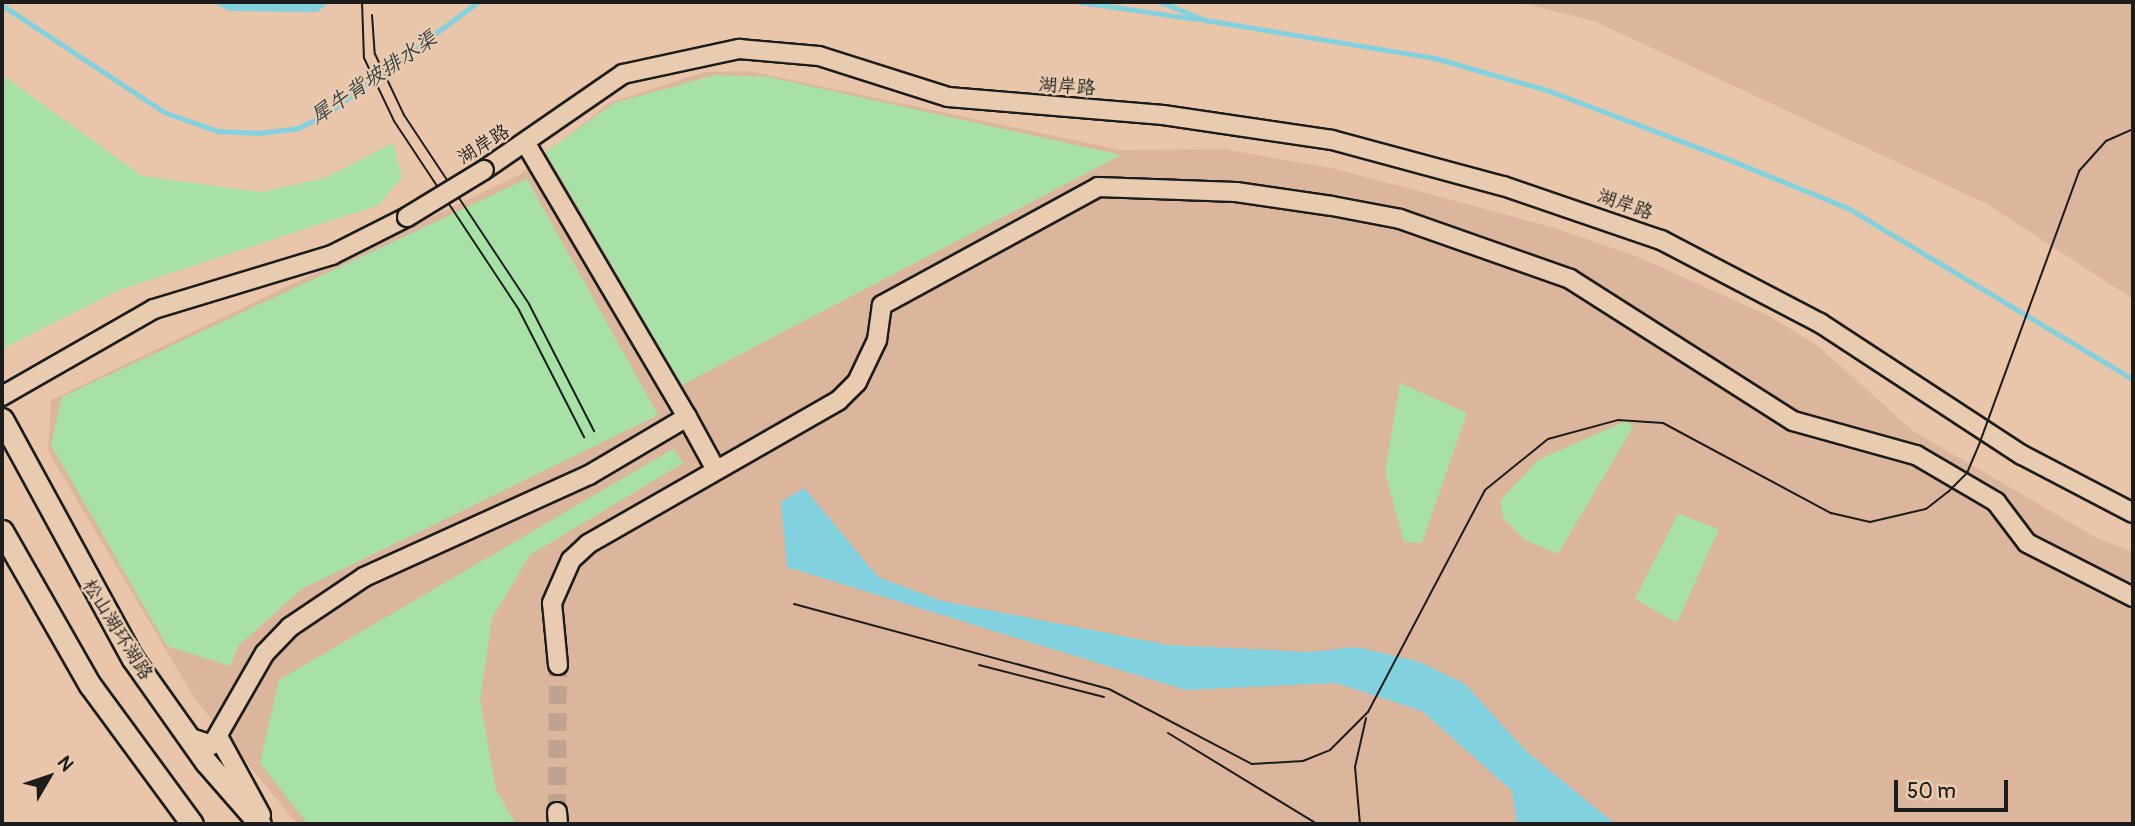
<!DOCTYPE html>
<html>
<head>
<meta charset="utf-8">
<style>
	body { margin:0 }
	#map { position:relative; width:2135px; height:826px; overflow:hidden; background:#e9c5aa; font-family:Pangolin,"LXGW WenKai TC",sans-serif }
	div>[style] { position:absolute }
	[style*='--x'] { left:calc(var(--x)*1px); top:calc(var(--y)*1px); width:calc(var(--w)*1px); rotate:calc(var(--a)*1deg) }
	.built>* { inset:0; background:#dbb69d }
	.green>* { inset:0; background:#a7e1a6 }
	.water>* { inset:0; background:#82d1de }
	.stream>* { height:4.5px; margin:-2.25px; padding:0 2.25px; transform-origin:2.25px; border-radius:2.25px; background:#82d1de }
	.minor-tunnel>* { height:18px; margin-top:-9px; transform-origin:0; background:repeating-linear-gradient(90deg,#c0a38e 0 18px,transparent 0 27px) }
	.roads { filter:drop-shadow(2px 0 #1c1c1c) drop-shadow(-2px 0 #1c1c1c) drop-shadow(0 2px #1c1c1c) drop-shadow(0 -2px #1c1c1c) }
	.minor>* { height:18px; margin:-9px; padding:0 9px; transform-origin:9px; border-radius:9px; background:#e9ccb0 }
	.major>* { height:21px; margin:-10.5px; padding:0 10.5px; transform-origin:10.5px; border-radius:10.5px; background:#e9ccb0 }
	.tram>* { height:2px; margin:-1px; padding:0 1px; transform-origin:1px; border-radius:1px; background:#1c1c1c }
	.bridges { filter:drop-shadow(2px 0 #1c1c1c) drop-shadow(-2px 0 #1c1c1c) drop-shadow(0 2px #1c1c1c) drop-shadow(0 -2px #1c1c1c) }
	.minor-bridge>* { height:18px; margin:-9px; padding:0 9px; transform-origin:9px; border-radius:9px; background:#e9ccb0 }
	span { translate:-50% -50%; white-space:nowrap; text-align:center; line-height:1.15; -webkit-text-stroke:5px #e9ccb0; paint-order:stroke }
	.street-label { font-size:19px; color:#1c1c1c }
	.water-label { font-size:21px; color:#304043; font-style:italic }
	.frame { position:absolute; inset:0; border:4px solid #1c1c1c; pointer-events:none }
	.north { position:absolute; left:14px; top:742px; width:70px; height:70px; -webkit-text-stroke:5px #e9ccb0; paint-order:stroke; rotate:51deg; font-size:19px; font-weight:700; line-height:28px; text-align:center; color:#1c1c1c }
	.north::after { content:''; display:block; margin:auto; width:24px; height:32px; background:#1c1c1c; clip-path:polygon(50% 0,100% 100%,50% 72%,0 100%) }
	.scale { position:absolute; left:1894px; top:780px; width:114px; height:32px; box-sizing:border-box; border:4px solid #1c1c1c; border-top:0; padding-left:9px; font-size:21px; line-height:24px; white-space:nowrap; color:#1c1c1c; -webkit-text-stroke:5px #e9ccb0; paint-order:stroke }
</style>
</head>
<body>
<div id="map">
	<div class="built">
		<i style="clip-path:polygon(1518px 2px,2133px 2px,2133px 299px,1987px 204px,1594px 21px)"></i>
		<i style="clip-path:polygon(749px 71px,1121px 150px,1224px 149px,1336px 169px,1552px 227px,1641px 258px,1769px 316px,1817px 345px,1913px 431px,2097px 538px,2133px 552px,2133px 824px,297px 824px,195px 699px,48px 451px,51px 400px,521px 174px,609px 103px,704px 72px)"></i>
	</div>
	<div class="green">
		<i style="clip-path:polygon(2px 75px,142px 176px,262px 192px,325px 178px,393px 143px,402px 177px,379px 205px,119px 290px,2px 349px)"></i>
		<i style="clip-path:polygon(715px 75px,769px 77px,1121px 155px,682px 385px,546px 152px,614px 103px)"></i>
		<i style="clip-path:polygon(527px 179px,658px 415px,302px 589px,239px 645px,230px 666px,167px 646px,51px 445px,62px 397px)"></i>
		<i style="clip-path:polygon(1400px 383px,1467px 413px,1422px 543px,1404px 542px,1385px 472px)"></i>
		<i style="clip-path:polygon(1626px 421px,1633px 427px,1558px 554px,1525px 540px,1504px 519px,1500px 501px,1538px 460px)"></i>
		<i style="clip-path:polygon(673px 449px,683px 463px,530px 555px,492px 618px,480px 700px,496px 790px,516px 824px,308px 824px,260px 763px,279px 680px)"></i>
		<i style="clip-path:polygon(1678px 514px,1719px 529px,1677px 623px,1635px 599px)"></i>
	</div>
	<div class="water">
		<i style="clip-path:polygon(212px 2px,330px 2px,317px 12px,229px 11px)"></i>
		<i style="clip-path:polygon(804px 488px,878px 577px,942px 601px,1169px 645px,1310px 652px,1357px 647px,1420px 662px,1465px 684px,1526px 751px,1615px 824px,1517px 824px,1512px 791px,1422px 711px,1336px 683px,1185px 690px,787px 567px,781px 502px)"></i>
	</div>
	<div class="stream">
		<i style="--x:1080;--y:2;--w:118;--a:8.3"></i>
		<i style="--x:1161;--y:2;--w:48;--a:22.2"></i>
		<i style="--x:1205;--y:20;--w:233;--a:9.4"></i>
		<i style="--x:1435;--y:58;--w:120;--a:16"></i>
		<i style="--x:1550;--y:91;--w:185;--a:20.9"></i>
		<i style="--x:1723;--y:157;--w:135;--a:22.2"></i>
		<i style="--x:1848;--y:208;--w:332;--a:31"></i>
		<i style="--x:2;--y:5;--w:194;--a:33.4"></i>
		<i style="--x:164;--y:112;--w:57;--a:19.4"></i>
		<i style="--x:218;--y:131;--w:41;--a:2.8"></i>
		<i style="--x:259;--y:133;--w:39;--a:-7"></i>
		<i style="--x:298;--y:128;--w:29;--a:-25"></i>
		<i style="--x:324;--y:116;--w:192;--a:-36.5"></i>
	</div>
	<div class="minor-tunnel">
		<i style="--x:557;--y:812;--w:147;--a:-89.6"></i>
	</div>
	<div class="roads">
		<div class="minor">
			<i style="--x:484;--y:170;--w:169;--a:-34.6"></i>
			<i style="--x:623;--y:74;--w:119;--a:-12.2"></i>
			<i style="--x:739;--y:49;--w:80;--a:5"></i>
			<i style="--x:819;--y:56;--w:135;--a:17.6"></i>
			<i style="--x:948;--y:97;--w:216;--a:4.8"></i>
			<i style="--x:1163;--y:115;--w:171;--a:8.4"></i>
			<i style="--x:1332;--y:140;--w:177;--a:15.1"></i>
			<i style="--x:1503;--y:186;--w:167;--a:18.9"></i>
			<i style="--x:1661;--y:240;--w:179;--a:27.6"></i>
			<i style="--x:1820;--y:323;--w:241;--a:33.2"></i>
			<i style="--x:2022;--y:455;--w:125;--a:27.6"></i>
			<i style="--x:2;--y:396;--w:175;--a:-29.8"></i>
			<i style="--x:154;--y:309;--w:186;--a:-16.9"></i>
			<i style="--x:332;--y:255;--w:84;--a:-26.9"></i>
			<i style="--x:687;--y:417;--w:60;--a:61.3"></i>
			<i style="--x:558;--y:665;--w:62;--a:-95.5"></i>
			<i style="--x:552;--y:603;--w:47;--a:-66.2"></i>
			<i style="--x:571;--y:560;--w:23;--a:-43"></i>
			<i style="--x:588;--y:544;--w:289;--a:-29.8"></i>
			<i style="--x:839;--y:400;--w:25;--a:-45"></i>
			<i style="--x:857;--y:382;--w:47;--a:-64.5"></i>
			<i style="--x:877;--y:340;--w:35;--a:-82"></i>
			<i style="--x:882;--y:305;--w:246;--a:-28.6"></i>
			<i style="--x:1098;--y:187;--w:138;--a:2.1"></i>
			<i style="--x:1236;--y:192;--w:97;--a:8.3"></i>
			<i style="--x:1332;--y:206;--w:69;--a:10.8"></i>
			<i style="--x:1400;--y:219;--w:180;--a:19.4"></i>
			<i style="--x:1570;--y:279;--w:264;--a:32.5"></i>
			<i style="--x:1793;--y:421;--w:128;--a:15.5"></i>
			<i style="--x:1916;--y:455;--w:93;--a:30.4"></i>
			<i style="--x:1996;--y:502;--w:51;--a:52.9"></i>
			<i style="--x:2027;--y:543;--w:119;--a:27"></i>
			<i style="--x:188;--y:737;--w:25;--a:18"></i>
			<i style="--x:212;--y:745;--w:106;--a:-60.1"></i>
			<i style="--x:265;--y:653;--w:36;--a:-46"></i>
			<i style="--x:290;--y:627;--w:89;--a:-34"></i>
			<i style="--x:364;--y:577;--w:247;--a:-24.4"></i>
			<i style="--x:589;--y:475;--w:114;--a:-30.6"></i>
			<i style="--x:687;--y:417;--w:317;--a:-120.5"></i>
			<i style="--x:219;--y:738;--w:88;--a:61.4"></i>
			<i style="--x:557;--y:812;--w:12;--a:85"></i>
		</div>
		<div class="major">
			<i style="--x:2;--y:419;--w:273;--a:61.4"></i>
			<i style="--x:133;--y:659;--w:126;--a:54.7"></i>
			<i style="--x:206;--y:762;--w:82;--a:48.9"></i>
			<i style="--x:2;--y:531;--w:177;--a:60.3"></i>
			<i style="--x:90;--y:685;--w:172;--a:53.7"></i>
		</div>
	</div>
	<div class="tram">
		<i style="--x:362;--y:2;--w:56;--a:88"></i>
		<i style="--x:364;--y:58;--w:70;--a:64.5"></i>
		<i style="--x:394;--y:121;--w:227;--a:56.5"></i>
		<i style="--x:519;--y:310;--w:143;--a:62.9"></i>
		<i style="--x:372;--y:15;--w:39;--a:86"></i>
		<i style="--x:375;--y:54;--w:68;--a:64.6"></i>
		<i style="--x:404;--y:115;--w:227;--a:56.5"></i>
		<i style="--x:529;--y:304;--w:143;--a:62.9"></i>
		<i style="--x:794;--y:604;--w:326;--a:15.1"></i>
		<i style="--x:1109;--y:689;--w:161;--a:27.7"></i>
		<i style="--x:1252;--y:764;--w:51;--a:-3.4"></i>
		<i style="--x:1303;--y:761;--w:29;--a:-22"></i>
		<i style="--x:1330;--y:750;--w:54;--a:-45"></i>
		<i style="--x:1368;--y:712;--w:251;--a:-62.2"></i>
		<i style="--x:1485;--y:490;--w:81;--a:-39"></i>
		<i style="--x:1548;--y:439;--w:73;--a:-15.2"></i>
		<i style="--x:1618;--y:420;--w:45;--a:3.8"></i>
		<i style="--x:1663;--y:423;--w:191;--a:28.2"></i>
		<i style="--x:1831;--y:513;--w:40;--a:13"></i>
		<i style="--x:1870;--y:522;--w:57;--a:-13.1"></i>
		<i style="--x:1926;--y:509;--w:28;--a:-38"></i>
		<i style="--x:1948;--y:492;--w:27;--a:-45"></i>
		<i style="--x:1967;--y:473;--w:34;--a:-67"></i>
		<i style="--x:1980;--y:442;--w:289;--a:-69.9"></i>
		<i style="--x:2079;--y:171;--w:40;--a:-48"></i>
		<i style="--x:2106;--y:141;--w:30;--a:-24"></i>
		<i style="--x:979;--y:665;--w:129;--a:14.4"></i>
		<i style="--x:1168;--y:733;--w:175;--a:31.4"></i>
		<i style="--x:1360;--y:824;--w:57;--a:-95"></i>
		<i style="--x:1355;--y:767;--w:50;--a:-77.3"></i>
	</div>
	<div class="bridges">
		<div class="minor-bridge">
			<i style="--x:407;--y:217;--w:90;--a:-31.4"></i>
		</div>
	</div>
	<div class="street-label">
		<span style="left:1067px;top:87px;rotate:4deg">湖岸路</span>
		<span style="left:484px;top:145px;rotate:-32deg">湖岸路</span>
		<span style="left:1625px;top:205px;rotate:19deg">湖岸路</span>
		<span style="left:117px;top:630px;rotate:58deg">松山湖环湖路</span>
	</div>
	<div class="water-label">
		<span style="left:374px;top:78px;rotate:-34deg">犀牛背坡排水渠</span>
	</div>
	<div class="frame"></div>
	<div class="north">N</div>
	<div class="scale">50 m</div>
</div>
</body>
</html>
